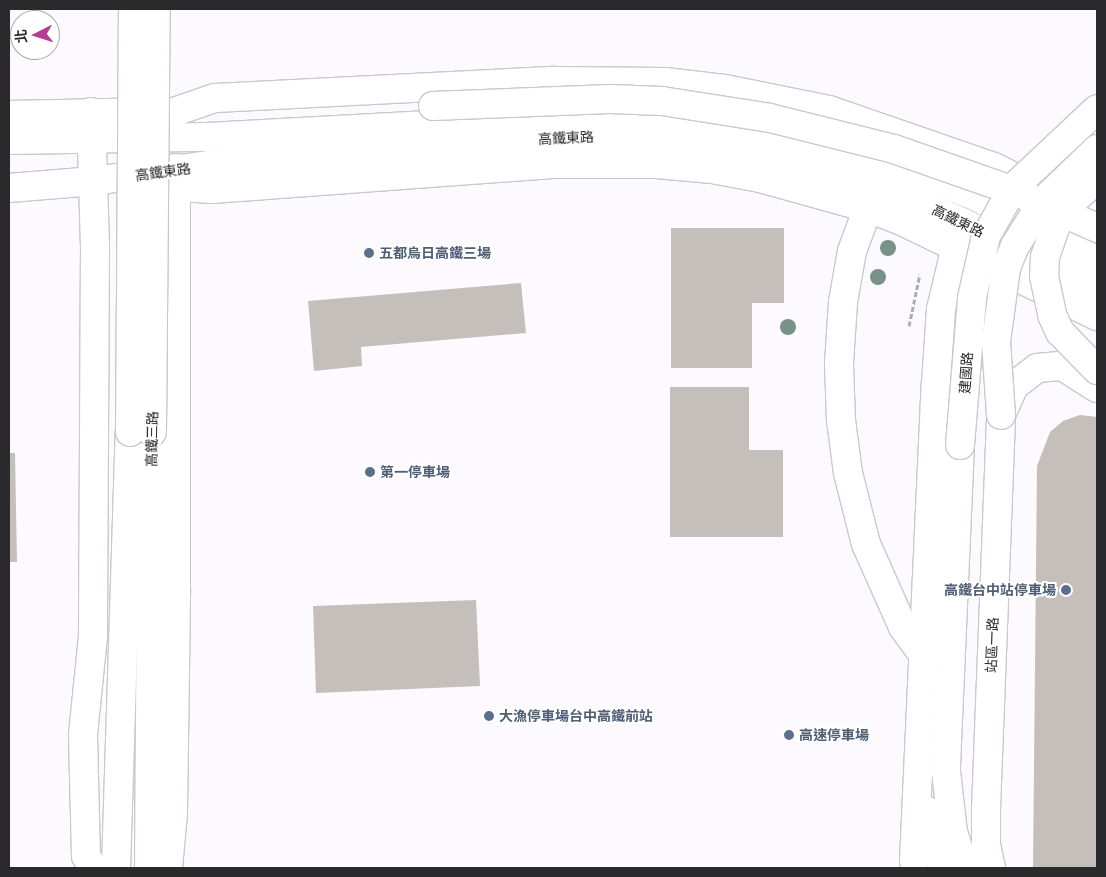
<!DOCTYPE html>
<html>
<head>
<meta charset="utf-8">
<style>
	body { margin:0 }
	#map { position:relative; width:1106px; height:877px; overflow:hidden; background:#fcf9ff; font-family:Commissioner,"Noto Sans TC",sans-serif }
	div>[style] { position:absolute }
	[style*='--x'] { left:calc(var(--x)*1px); top:calc(var(--y)*1px); width:calc(var(--w)*1px); rotate:calc(var(--a)*1deg) }
	.building>* { inset:0; background:#c4bfbb }
	.path>* { height:3px; margin-top:-1.5px; transform-origin:0; background:repeating-linear-gradient(90deg,#afacb1 0 5px,transparent 0 7.5px) }
	.roads { filter:drop-shadow(1px 0 #cbc8cd) drop-shadow(-1px 0 #cbc8cd) drop-shadow(0 1px #cbc8cd) drop-shadow(0 -1px #cbc8cd) }
	.minor>* { height:28px; margin:-14px; padding:0 14px; transform-origin:14px; border-radius:14px; background:#fff }
	.bridges { filter:drop-shadow(1px 0 #cbc8cd) drop-shadow(-1px 0 #cbc8cd) drop-shadow(0 1px #cbc8cd) drop-shadow(0 -1px #cbc8cd) }
	.minor-bridge>* { height:28px; margin:-14px; padding:0 14px; transform-origin:14px; border-radius:14px; background:#fff }
	.trees>* { width:16px; height:16px; margin:-8px; border-radius:50%; background:#789287 }
	.dots>* { width:14px; height:14px; translate:-50% -50%; box-sizing:border-box; border:2px solid #fff; border-radius:50% }
	span { translate:-50% -50%; white-space:nowrap; text-align:center; line-height:1.15; -webkit-text-stroke:4px #fff; paint-order:stroke }
	.street-label { font-size:14px; color:#2a292b }
	.service-label { font-size:14px; color:#4e5e75; font-weight:700 }
	.left { translate:0 -50%; text-align:left }
	.right { translate:-100% -50%; text-align:right }
	.frame { position:absolute; inset:0; border:10px solid #2a292b; pointer-events:none }
	.north { position:absolute; left:10px; top:10px; width:50px; height:50px; box-sizing:border-box; background:#fff; border:1px solid #aaa9aa; border-radius:50%; rotate:265deg; font-size:14px; font-weight:700; line-height:20px; text-align:center; color:#2a292b }
	.north::after { content:''; display:block; margin:auto; width:18px; height:22px; background:#b53d92; clip-path:polygon(50% 0,100% 100%,50% 72%,0 100%) }
</style>
</head>
<body>
<div id="map">
	<div class="building">
		<i style="clip-path:polygon(671px 228px,784px 228px,784px 303px,752px 303px,752px 368px,671px 368px)"></i>
		<i style="clip-path:polygon(521px 283px,526px 333px,361px 347px,362px 366px,314px 371px,308px 301px)"></i>
		<i style="clip-path:polygon(670px 387px,749px 387px,749px 450px,783px 450px,783px 537px,670px 537px)"></i>
		<i style="clip-path:polygon(1080px 415px,1097px 417px,1097px 868px,1033px 868px,1037px 466px,1050px 432px,1063px 421px)"></i>
		<i style="clip-path:polygon(9px 453px,15px 453px,17px 562px,9px 562px)"></i>
		<i style="clip-path:polygon(476px 600px,480px 686px,316px 693px,313px 606px)"></i>
	</div>
	<div class="path">
		<i style="--x:909;--y:326;--w:53;--a:-78.1"></i>
	</div>
	<div class="roads">
		<div class="minor">
			<i style="--x:91;--y:112;--w:133;--a:88.3"></i>
			<i style="--x:95;--y:245;--w:391;--a:90.3"></i>
			<i style="--x:93;--y:636;--w:100;--a:95.8"></i>
			<i style="--x:83;--y:735;--w:121;--a:88.6"></i>
			<i style="--x:86;--y:856;--w:14;--a:60"></i>
			<i style="--x:174;--y:112;--w:43;--a:-18.9"></i>
			<i style="--x:215;--y:98;--w:340;--a:-2.9"></i>
			<i style="--x:555;--y:81;--w:110;--a:0.5"></i>
			<i style="--x:665;--y:82;--w:60;--a:6.7"></i>
			<i style="--x:725;--y:89;--w:106;--a:11.4"></i>
			<i style="--x:829;--y:110;--w:175;--a:19.1"></i>
			<i style="--x:994;--y:167;--w:54;--a:26.6"></i>
			<i style="--x:9;--y:115;--w:148;--a:-1.2"></i>
			<i style="--x:9;--y:140;--w:199;--a:-0.9"></i>
			<i style="--x:208;--y:137;--w:350;--a:-3.1"></i>
			<i style="--x:557;--y:118;--w:103;--a:0.6"></i>
			<i style="--x:660;--y:119;--w:58;--a:4.9"></i>
			<i style="--x:718;--y:124;--w:105;--a:10.5"></i>
			<i style="--x:821;--y:143;--w:67;--a:16.5"></i>
			<i style="--x:885;--y:162;--w:96;--a:20.7"></i>
			<i style="--x:975;--y:196;--w:138;--a:28"></i>
			<i style="--x:150;--y:185;--w:62;--a:3.7"></i>
			<i style="--x:212;--y:189;--w:345;--a:-4.2"></i>
			<i style="--x:556;--y:164;--w:101;--a:0"></i>
			<i style="--x:657;--y:164;--w:55;--a:5.2"></i>
			<i style="--x:712;--y:169;--w:49;--a:10.6"></i>
			<i style="--x:760;--y:178;--w:112;--a:15.5"></i>
			<i style="--x:868;--y:208;--w:34;--a:21"></i>
			<i style="--x:900;--y:220;--w:219;--a:26"></i>
			<i style="--x:9;--y:188;--w:85;--a:-4.7"></i>
			<i style="--x:94;--y:181;--w:117;--a:-7.9"></i>
			<i style="--x:210;--y:165;--w:346;--a:-4.5"></i>
			<i style="--x:555;--y:138;--w:104;--a:0"></i>
			<i style="--x:659;--y:138;--w:109;--a:7.9"></i>
			<i style="--x:767;--y:153;--w:113;--a:16.5"></i>
			<i style="--x:875;--y:185;--w:95;--a:23"></i>
			<i style="--x:962;--y:222;--w:151;--a:26.4"></i>
			<i style="--x:868;--y:208;--w:46;--a:110.4"></i>
			<i style="--x:852;--y:251;--w:52;--a:100"></i>
			<i style="--x:843;--y:302;--w:62;--a:93.7"></i>
			<i style="--x:839;--y:364;--w:56;--a:88"></i>
			<i style="--x:841;--y:420;--w:53;--a:82.5"></i>
			<i style="--x:848;--y:473;--w:73;--a:75.8"></i>
			<i style="--x:866;--y:544;--w:91;--a:66"></i>
			<i style="--x:903;--y:627;--w:34;--a:54"></i>
			<i style="--x:960;--y:445;--w:326;--a:92.5"></i>
			<i style="--x:946;--y:771;--w:61;--a:83.5"></i>
			<i style="--x:953;--y:832;--w:38;--a:72"></i>
			<i style="--x:926;--y:810;--w:20;--a:81"></i>
			<i style="--x:929;--y:830;--w:40;--a:69.8"></i>
			<i style="--x:914;--y:861;--w:478;--a:-87.4"></i>
			<i style="--x:936;--y:384;--w:75;--a:-86.2"></i>
			<i style="--x:941;--y:309;--w:81;--a:-76.5"></i>
			<i style="--x:116;--y:868;--w:436;--a:-88.2"></i>
			<i style="--x:149;--y:868;--w:436;--a:-89.6"></i>
			<i style="--x:168;--y:868;--w:55;--a:-84.8"></i>
			<i style="--x:173;--y:813;--w:224;--a:-89.2"></i>
			<i style="--x:176;--y:589;--w:421;--a:-90"></i>
			<i style="--x:991;--y:868;--w:25;--a:-102"></i>
			<i style="--x:986;--y:844;--w:35;--a:-90"></i>
			<i style="--x:986;--y:809;--w:394;--a:-87.8"></i>
			<i style="--x:1001;--y:415;--w:32;--a:-66"></i>
			<i style="--x:1014;--y:386;--w:29;--a:-38"></i>
			<i style="--x:1037;--y:368;--w:25;--a:-5"></i>
			<i style="--x:1062;--y:366;--w:41;--a:32.2"></i>
		</div>
	</div>
	<div class="bridges">
		<div class="minor-bridge">
			<i style="--x:433;--y:106;--w:177;--a:-2.3"></i>
			<i style="--x:610;--y:99;--w:52;--a:2.2"></i>
			<i style="--x:662;--y:101;--w:109;--a:8.9"></i>
			<i style="--x:770;--y:118;--w:128;--a:14"></i>
			<i style="--x:894;--y:149;--w:127;--a:19.3"></i>
			<i style="--x:1014;--y:191;--w:91;--a:24"></i>
			<i style="--x:1097;--y:179;--w:36;--a:138"></i>
			<i style="--x:1070;--y:203;--w:20;--a:127"></i>
			<i style="--x:1058;--y:219;--w:40;--a:108.9"></i>
			<i style="--x:1045;--y:257;--w:19;--a:93"></i>
			<i style="--x:1044;--y:276;--w:40;--a:78"></i>
			<i style="--x:1052;--y:315;--w:19;--a:65"></i>
			<i style="--x:1060;--y:332;--w:53;--a:45.8"></i>
			<i style="--x:1001;--y:415;--w:73;--a:-93.9"></i>
			<i style="--x:996;--y:342;--w:75;--a:-82.3"></i>
			<i style="--x:1006;--y:268;--w:24;--a:-68"></i>
			<i style="--x:1015;--y:246;--w:53;--a:-58.1"></i>
			<i style="--x:1043;--y:201;--w:75;--a:-43.9"></i>
			<i style="--x:130;--y:432;--w:423;--a:-89.6"></i>
			<i style="--x:152;--y:432;--w:423;--a:-89.5"></i>
			<i style="--x:960;--y:445;--w:147;--a:-85.3"></i>
			<i style="--x:972;--y:298;--w:64;--a:-77.3"></i>
			<i style="--x:986;--y:236;--w:55;--a:-60.6"></i>
			<i style="--x:1013;--y:188;--w:115;--a:-43.2"></i>
		</div>
	</div>
	<div class="trees">
		<i style="left:888px;top:248px"></i>
		<i style="left:878px;top:277px"></i>
		<i style="left:788px;top:327px"></i>
	</div>
	<div class="dots">
		<i style="left:369px;top:253px;background:#5c6f8a"></i>
		<i style="left:370px;top:472px;background:#5c6f8a"></i>
		<i style="left:1066px;top:590px;background:#5c6f8a"></i>
		<i style="left:489px;top:716px;background:#5c6f8a"></i>
		<i style="left:789px;top:735px;background:#5c6f8a"></i>
	</div>
	<div class="street-label">
		<span style="left:566px;top:138px;rotate:-3deg">高鐵東路</span>
		<span style="left:163px;top:172px;rotate:-8deg">高鐵東路</span>
		<span style="left:958px;top:221px;rotate:26deg">高鐵東路</span>
		<span style="left:966px;top:373px;rotate:-86deg">建國路</span>
		<span style="left:152px;top:439px;rotate:-89deg">高鐵三路</span>
		<span style="left:992px;top:645px;rotate:-88deg">站區一路</span>
	</div>
	<div class="service-label">
		<span class="left" style="left:379px;top:253px">五都烏日高鐵三場</span>
		<span class="left" style="left:380px;top:472px">第一停車場</span>
		<span class="right" style="left:1056px;top:590px">高鐵台中站停車場</span>
		<span class="left" style="left:499px;top:716px">大漁停車場台中高鐵前站</span>
		<span class="left" style="left:799px;top:735px">高速停車場</span>
	</div>
	<div class="frame"></div>
	<div class="north">北</div>
</div>
</body>
</html>
